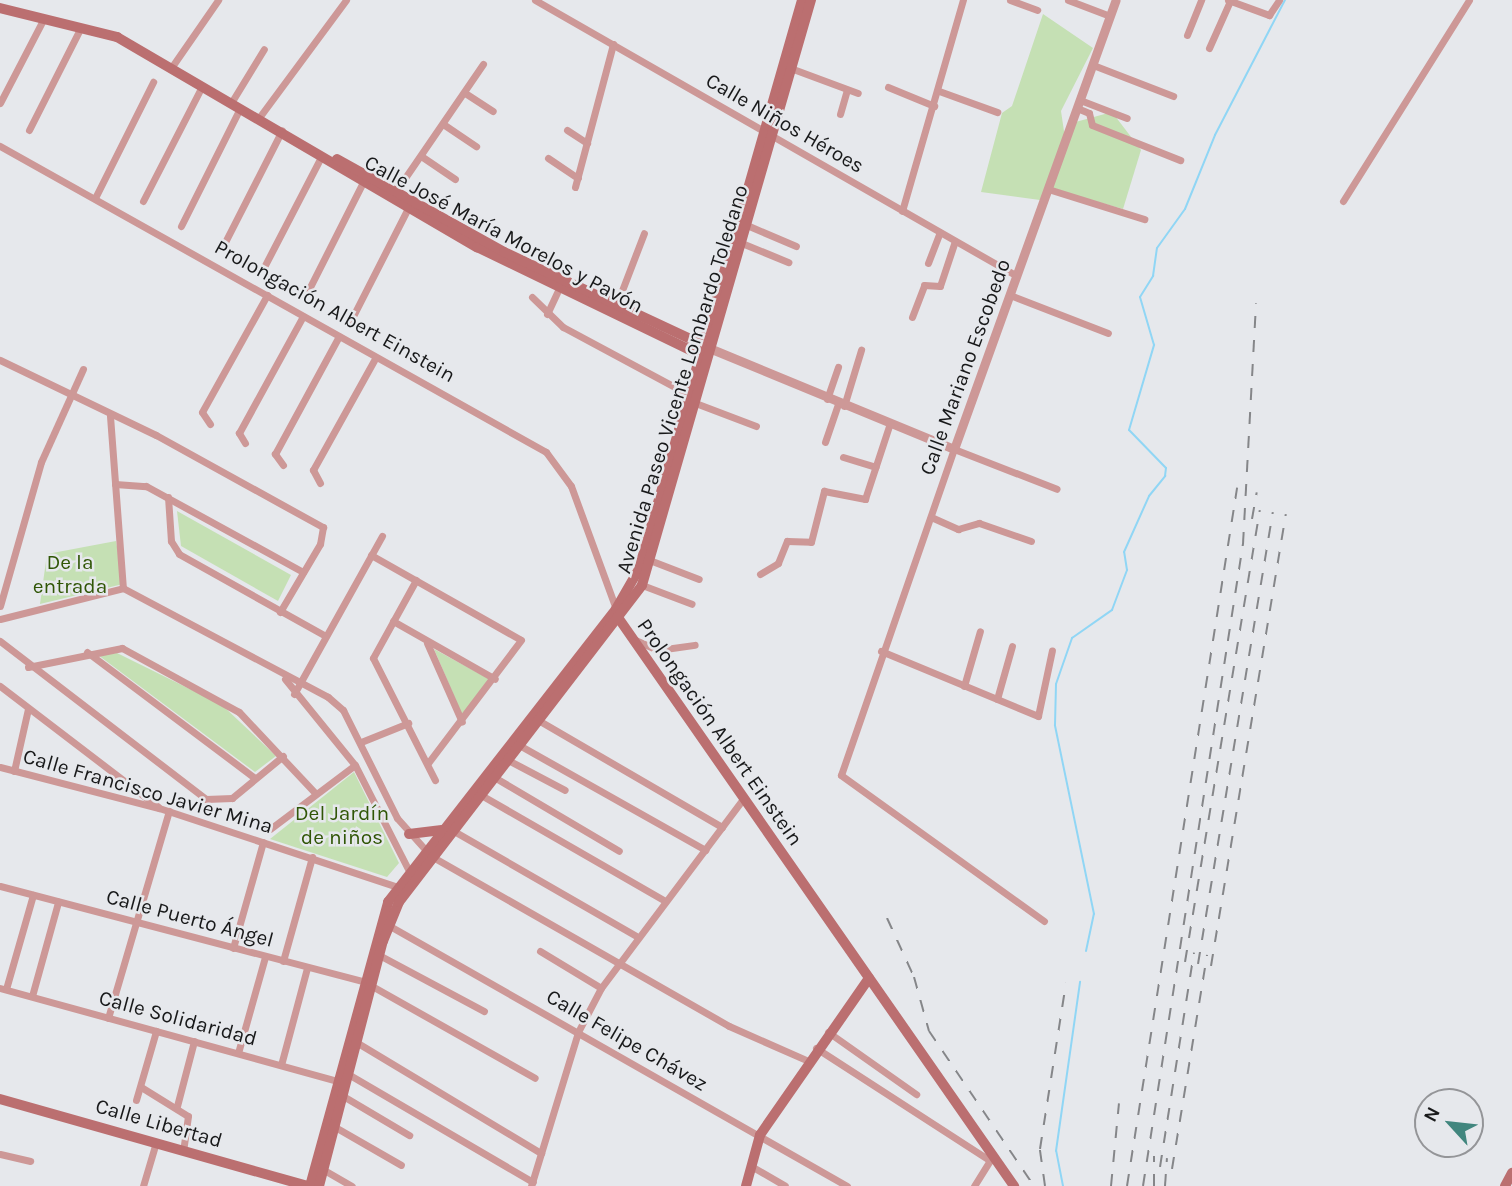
<!DOCTYPE html>
<meta charset="utf-8">
<style>
body{margin:0}
#map{position:relative;width:1512px;height:1186px;overflow:hidden;background:#e6e8ec;font-family:Karla,sans-serif}
div>[style]{position:absolute}
[style*='--x']{left:calc(var(--x)*1px);top:calc(var(--y)*1px);width:calc(var(--w)*1px);rotate:calc(var(--a)*1deg)}
.green>*{inset:0;background:#c5e0b4}
.stream>*{height:2px;margin:-1px;padding:0 1px;transform-origin:1px;border-radius:1px;background:#90d6f5}
.minor>*{height:7px;margin:-3.5px;padding:0 3.5px;transform-origin:3.5px;border-radius:3.5px;background:#cd9897}
.tertiary>*{height:9px;margin:-4.5px;padding:0 4.5px;transform-origin:4.5px;border-radius:4.5px;background:#cd9897}
.secondary>*{height:10px;margin:-5px;padding:0 5px;transform-origin:5px;border-radius:5px;background:#bb6f70}
.rail>*{height:2px;margin-top:-1px;transform-origin:0;background:repeating-linear-gradient(90deg,#858689 0 12px,transparent 0 24px)}
span{translate:-50% -50%;white-space:nowrap;text-align:center;line-height:1.15;-webkit-text-stroke:5px #e6e8ec;paint-order:stroke}
.street-label{font-size:21px;color:#18191a}
.park-label{font-size:21px;color:#305606}
.north{position:absolute;left:1414px;top:1088px;width:70px;height:70px;box-sizing:border-box;background:#e6e8ec;border:2px solid #949598;border-radius:50%;rotate:297deg;font-size:19px;font-weight:700;line-height:28px;text-align:center;color:#18191a}
.north::after{content:'';display:block;margin:auto;width:24px;height:32px;background:#41867e;clip-path:polygon(50% 0,100% 100%,50% 72%,0 100%)}
</style>
<div id="map">
<div class="green">
<div style="clip-path:polygon(1043px 14px,1093px 48px,1061px 111px,1065px 138px,1040px 200px,981px 192px,1002px 113px,1012px 106px)"></div>
<div style="clip-path:polygon(1112px 112px,1141px 150px,1123px 209px,1049px 188px,1072px 123px)"></div>
<div style="clip-path:polygon(177px 511px,291px 575px,278px 601px,181px 546px)"></div>
<div style="clip-path:polygon(116px 541px,123px 584px,40px 604px,47px 554px)"></div>
<div style="clip-path:polygon(434px 649px,491px 680px,463px 717px)"></div>
<div style="clip-path:polygon(117px 653px,222px 705px,276px 756px,255px 772px,98px 655px)"></div>
<div style="clip-path:polygon(354px 772px,399px 863px,387px 877px,270px 839px)"></div>
</div>
<div class="stream">
<div style="--x:1086;--y:951;--w:38;--a:-78"></div>
<div style="--x:1094;--y:914;--w:193;--a:-101.7"></div>
<div style="--x:1055;--y:725;--w:41;--a:-88.6"></div>
<div style="--x:1056;--y:684;--w:49;--a:-70.8"></div>
<div style="--x:1072;--y:638;--w:49;--a:-35"></div>
<div style="--x:1112;--y:610;--w:43;--a:-69.4"></div>
<div style="--x:1127;--y:570;--w:18;--a:-99"></div>
<div style="--x:1124;--y:552;--w:61;--a:-65.9"></div>
<div style="--x:1149;--y:496;--w:26;--a:-51"></div>
<div style="--x:1165;--y:476;--w:8;--a:-83"></div>
<div style="--x:1166;--y:468;--w:53;--a:-134.2"></div>
<div style="--x:1129;--y:430;--w:89;--a:-73.6"></div>
<div style="--x:1154;--y:345;--w:50;--a:-106.3"></div>
<div style="--x:1140;--y:297;--w:25;--a:-58"></div>
<div style="--x:1153;--y:276;--w:28;--a:-82"></div>
<div style="--x:1157;--y:248;--w:48;--a:-54.3"></div>
<div style="--x:1185;--y:209;--w:80;--a:-67.9"></div>
<div style="--x:1215;--y:135;--w:152;--a:-62.6"></div>
<div style="--x:1063;--y:1186;--w:36;--a:-101"></div>
<div style="--x:1056;--y:1151;--w:171;--a:-81.9"></div>
</div>
<div class="minor">
<div style="--x:535;--y:0;--w:555;--a:29.8"></div>
<div style="--x:1010;--y:0;--w:29;--a:20"></div>
<div style="--x:1068;--y:0;--w:45;--a:20.9"></div>
<div style="--x:1228;--y:0;--w:44;--a:20.1"></div>
<div style="--x:1269;--y:15;--w:18;--a:-56"></div>
<div style="--x:1187;--y:35;--w:38;--a:-68"></div>
<div style="--x:1209;--y:48;--w:51;--a:-65.9"></div>
<div style="--x:1093;--y:65;--w:86;--a:21.2"></div>
<div style="--x:171;--y:68;--w:83;--a:-55.3"></div>
<div style="--x:793;--y:69;--w:69;--a:20.3"></div>
<div style="--x:888;--y:87;--w:50;--a:22.4"></div>
<div style="--x:939;--y:91;--w:62;--a:19.9"></div>
<div style="--x:465;--y:93;--w:33;--a:33"></div>
<div style="--x:1080;--y:100;--w:50;--a:21"></div>
<div style="--x:0;--y:103;--w:93;--a:-62.6"></div>
<div style="--x:231;--y:103;--w:63;--a:-58.6"></div>
<div style="--x:1077;--y:108;--w:13;--a:23"></div>
<div style="--x:1089;--y:113;--w:12;--a:76"></div>
<div style="--x:1092;--y:125;--w:95;--a:21.7"></div>
<div style="--x:840;--y:114;--w:25;--a:-74"></div>
<div style="--x:258;--y:119;--w:148;--a:-53.5"></div>
<div style="--x:443;--y:124;--w:40;--a:34"></div>
<div style="--x:29;--y:130;--w:115;--a:-63.2"></div>
<div style="--x:567;--y:130;--w:24;--a:33"></div>
<div style="--x:0;--y:146;--w:626;--a:29.27"></div>
<div style="--x:546;--y:452;--w:42;--a:53.7"></div>
<div style="--x:571;--y:486;--w:131;--a:69.9"></div>
<div style="--x:421;--y:156;--w:41;--a:34.1"></div>
<div style="--x:548;--y:158;--w:36;--a:34"></div>
<div style="--x:575;--y:187;--w:148;--a:-75.1"></div>
<div style="--x:1048;--y:189;--w:101;--a:17.4"></div>
<div style="--x:396;--y:191;--w:154;--a:-55.6"></div>
<div style="--x:95;--y:198;--w:130;--a:-63.4"></div>
<div style="--x:143;--y:201;--w:129;--a:-62.8"></div>
<div style="--x:1343;--y:201;--w:237;--a:-57.9"></div>
<div style="--x:902;--y:211;--w:220;--a:-73.9"></div>
<div style="--x:181;--y:226;--w:132;--a:-63.4"></div>
<div style="--x:749;--y:226;--w:51;--a:23.1"></div>
<div style="--x:744;--y:244;--w:48;--a:22.2"></div>
<div style="--x:222;--y:248;--w:132;--a:-63"></div>
<div style="--x:928;--y:263;--w:33;--a:-69"></div>
<div style="--x:264;--y:267;--w:124;--a:-62.6"></div>
<div style="--x:308;--y:291;--w:122;--a:-63.2"></div>
<div style="--x:1010;--y:295;--w:105;--a:21.2"></div>
<div style="--x:532;--y:297;--w:43;--a:44.1"></div>
<div style="--x:563;--y:327;--w:144;--a:28.2"></div>
<div style="--x:616;--y:306;--w:78;--a:-69"></div>
<div style="--x:547;--y:314;--w:26;--a:-65"></div>
<div style="--x:912;--y:317;--w:34;--a:-69"></div>
<div style="--x:924;--y:285;--w:16;--a:4"></div>
<div style="--x:940;--y:286;--w:47;--a:-71.6"></div>
<div style="--x:350;--y:322;--w:128;--a:-63"></div>
<div style="--x:0;--y:360;--w:173;--a:25.7"></div>
<div style="--x:156;--y:435;--w:191;--a:28.9"></div>
<div style="--x:323;--y:527;--w:17;--a:100"></div>
<div style="--x:320;--y:544;--w:79;--a:120.5"></div>
<div style="--x:827;--y:399;--w:34;--a:-71"></div>
<div style="--x:698;--y:404;--w:62;--a:20.8"></div>
<div style="--x:844;--y:406;--w:59;--a:-73.1"></div>
<div style="--x:110;--y:416;--w:172;--a:85.7"></div>
<div style="--x:210;--y:424;--w:14;--a:-124"></div>
<div style="--x:202;--y:412;--w:134;--a:-60.9"></div>
<div style="--x:825;--y:442;--w:40;--a:-71.1"></div>
<div style="--x:245;--y:443;--w:12;--a:-121"></div>
<div style="--x:239;--y:433;--w:133;--a:-61.3"></div>
<div style="--x:843;--y:457;--w:34;--a:17"></div>
<div style="--x:283;--y:465;--w:14;--a:-126"></div>
<div style="--x:275;--y:454;--w:134;--a:-61.5"></div>
<div style="--x:320;--y:483;--w:15;--a:-118"></div>
<div style="--x:313;--y:470;--w:129;--a:-60.9"></div>
<div style="--x:115;--y:484;--w:31;--a:4"></div>
<div style="--x:146;--y:486;--w:179;--a:28.7"></div>
<div style="--x:168;--y:497;--w:44;--a:86.1"></div>
<div style="--x:171;--y:541;--w:15;--a:58"></div>
<div style="--x:179;--y:554;--w:168;--a:29.2"></div>
<div style="--x:931;--y:517;--w:30;--a:24"></div>
<div style="--x:958;--y:529;--w:22;--a:-16"></div>
<div style="--x:979;--y:523;--w:55;--a:19.1"></div>
<div style="--x:371;--y:555;--w:172;--a:29.5"></div>
<div style="--x:521;--y:640;--w:154;--a:127.1"></div>
<div style="--x:652;--y:561;--w:50;--a:21"></div>
<div style="--x:760;--y:574;--w:21;--a:-31"></div>
<div style="--x:778;--y:563;--w:24;--a:-68"></div>
<div style="--x:787;--y:541;--w:24;--a:2"></div>
<div style="--x:811;--y:542;--w:53;--a:-75.7"></div>
<div style="--x:824;--y:491;--w:42;--a:11"></div>
<div style="--x:865;--y:499;--w:80;--a:-71.8"></div>
<div style="--x:416;--y:580;--w:89;--a:118.9"></div>
<div style="--x:373;--y:658;--w:137;--a:63.1"></div>
<div style="--x:642;--y:585;--w:53;--a:20.8"></div>
<div style="--x:0;--y:606;--w:150;--a:-74.1"></div>
<div style="--x:41;--y:462;--w:102;--a:-65.7"></div>
<div style="--x:0;--y:619;--w:127;--a:-14.1"></div>
<div style="--x:123;--y:588;--w:232;--a:28"></div>
<div style="--x:328;--y:697;--w:20;--a:41"></div>
<div style="--x:343;--y:710;--w:121;--a:63.4"></div>
<div style="--x:397;--y:818;--w:51;--a:48.2"></div>
<div style="--x:431;--y:856;--w:343;--a:29.7"></div>
<div style="--x:729;--y:1026;--w:84;--a:23.8"></div>
<div style="--x:393;--y:621;--w:117;--a:29.6"></div>
<div style="--x:633;--y:639;--w:27;--a:24"></div>
<div style="--x:658;--y:650;--w:37;--a:-8"></div>
<div style="--x:0;--y:641;--w:260;--a:37.5"></div>
<div style="--x:206;--y:799;--w:26;--a:-2"></div>
<div style="--x:232;--y:798;--w:66;--a:-39.5"></div>
<div style="--x:427;--y:643;--w:86;--a:66.1"></div>
<div style="--x:881;--y:651;--w:170;--a:22.5"></div>
<div style="--x:1038;--y:716;--w:67;--a:-78"></div>
<div style="--x:87;--y:652;--w:210;--a:36.9"></div>
<div style="--x:28;--y:667;--w:96;--a:-11.4"></div>
<div style="--x:122;--y:648;--w:133;--a:28.7"></div>
<div style="--x:239;--y:712;--w:111;--a:46.8"></div>
<div style="--x:285;--y:679;--w:111;--a:50.9"></div>
<div style="--x:355;--y:765;--w:126;--a:63"></div>
<div style="--x:0;--y:686;--w:199;--a:37.4"></div>
<div style="--x:964;--y:686;--w:57;--a:-73.8"></div>
<div style="--x:294;--y:694;--w:181;--a:-60.9"></div>
<div style="--x:997;--y:699;--w:55;--a:-74.2"></div>
<div style="--x:538;--y:720;--w:213;--a:30.2"></div>
<div style="--x:361;--y:742;--w:51;--a:-22"></div>
<div style="--x:519;--y:745;--w:214;--a:29.4"></div>
<div style="--x:508;--y:760;--w:64;--a:27.8"></div>
<div style="--x:0;--y:767;--w:164;--a:14.5"></div>
<div style="--x:159;--y:808;--w:255;--a:18.3"></div>
<div style="--x:14;--y:771;--w:64;--a:-77.3"></div>
<div style="--x:494;--y:777;--w:145;--a:30.6"></div>
<div style="--x:481;--y:795;--w:212;--a:29.9"></div>
<div style="--x:270;--y:829;--w:106;--a:-37"></div>
<div style="--x:452;--y:830;--w:212;--a:29.9"></div>
<div style="--x:0;--y:886;--w:375;--a:14.7"></div>
<div style="--x:363;--y:981;--w:197;--a:29.4"></div>
<div style="--x:1044;--y:921;--w:250;--a:-144.3"></div>
<div style="--x:841;--y:775;--w:345;--a:-70.9"></div>
<div style="--x:954;--y:449;--w:110;--a:21.2"></div>
<div style="--x:388;--y:925;--w:528;--a:29.62"></div>
<div style="--x:233;--y:948;--w:110;--a:-74.2"></div>
<div style="--x:540;--y:951;--w:71;--a:31.2"></div>
<div style="--x:379;--y:955;--w:119;--a:28.1"></div>
<div style="--x:283;--y:961;--w:108;--a:-74.4"></div>
<div style="--x:0;--y:988;--w:355;--a:15.4"></div>
<div style="--x:6;--y:989;--w:98;--a:-74"></div>
<div style="--x:32;--y:996;--w:98;--a:-74.5"></div>
<div style="--x:108;--y:1018;--w:216;--a:-73.6"></div>
<div style="--x:828;--y:1032;--w:108;--a:35.2"></div>
<div style="--x:356;--y:1042;--w:216;--a:31"></div>
<div style="--x:816;--y:1048;--w:206;--a:32.9"></div>
<div style="--x:238;--y:1053;--w:100;--a:-74.3"></div>
<div style="--x:281;--y:1065;--w:100;--a:-75"></div>
<div style="--x:348;--y:1074;--w:214;--a:30.3"></div>
<div style="--x:141;--y:1087;--w:55;--a:31.7"></div>
<div style="--x:188;--y:1116;--w:34;--a:98"></div>
<div style="--x:343;--y:1096;--w:77;--a:30.6"></div>
<div style="--x:136;--y:1100;--w:72;--a:-73.8"></div>
<div style="--x:177;--y:1106;--w:67;--a:-75.3"></div>
<div style="--x:335;--y:1127;--w:76;--a:29.9"></div>
<div style="--x:0;--y:1154;--w:31;--a:13"></div>
<div style="--x:751;--y:1166;--w:39;--a:30"></div>
<div style="--x:324;--y:1170;--w:32;--a:30"></div>
<div style="--x:143;--y:1186;--w:46;--a:-73.5"></div>
<div style="--x:531;--y:1186;--w:161;--a:-73"></div>
<div style="--x:578;--y:1032;--w:50;--a:-62.4"></div>
<div style="--x:601;--y:988;--w:236;--a:-53.1"></div>
<div style="--x:974;--y:1186;--w:34;--a:-58"></div>
</div>
<div class="tertiary">
<div style="--x:714;--y:350;--w:260;--a:22.4"></div>
<div style="--x:954;--y:449;--w:477;--a:-70.2"></div>
</div>
<div class="secondary">
<div style="--x:0;--y:8;--w:121;--a:13.9"></div>
<div style="--x:117;--y:37;--w:417;--a:30.3"></div>
<div style="--x:477;--y:247;--w:255;--a:25.8"></div>
<div style="--x:337;--y:159;--w:191;--a:29.1"></div>
<div style="--x:504;--y:252;--w:227;--a:25"></div>
<div style="--x:617;--y:616;--w:695;--a:55.14"></div>
<div style="--x:409;--y:834;--w:33;--a:-7"></div>
<div style="--x:0;--y:1099;--w:320;--a:15.8"></div>
<div style="--x:310;--y:1186;--w:295;--a:-74.6"></div>
<div style="--x:388;--y:902;--w:371;--a:-52.1"></div>
<div style="--x:616;--y:609;--w:46;--a:-60.1"></div>
<div style="--x:639;--y:569;--w:592;--a:-74.01"></div>
<div style="--x:319;--y:1186;--w:253;--a:-75.4"></div>
<div style="--x:383;--y:941;--w:42;--a:-67.7"></div>
<div style="--x:399;--y:902;--w:399;--a:-52.5"></div>
<div style="--x:642;--y:585;--w:609;--a:-73.89"></div>
<div style="--x:746;--y:1186;--w:53;--a:-74.6"></div>
<div style="--x:760;--y:1135;--w:191;--a:-55.2"></div>
<div style="--x:1505;--y:1186;--w:15;--a:-62"></div>
</div>
<div class="rail">
<div style="--x:1252;--y:519;--w:27;--a:-80"></div>
<div style="--x:887;--y:918;--w:65;--a:65.4"></div>
<div style="--x:914;--y:977;--w:56;--a:74.5"></div>
<div style="--x:929;--y:1031;--w:187;--a:55.9"></div>
<div style="--x:1185;--y:962;--w:458;--a:-80.6"></div>
<div style="--x:1198;--y:964;--w:458;--a:-80.6"></div>
<div style="--x:1211;--y:966;--w:458;--a:-80.6"></div>
<div style="--x:1160;--y:1167;--w:217;--a:-81"></div>
<div style="--x:1172;--y:1169;--w:217;--a:-80.7"></div>
<div style="--x:1045;--y:1186;--w:37;--a:-98"></div>
<div style="--x:1040;--y:1149;--w:168;--a:-81.1"></div>
<div style="--x:1111;--y:1186;--w:83;--a:-84.5"></div>
<div style="--x:1127;--y:1186;--w:707;--a:-81.04"></div>
<div style="--x:1143;--y:1186;--w:650;--a:-81.15"></div>
<div style="--x:1243;--y:544;--w:241;--a:-86.9"></div>
<div style="--x:1154;--y:1186;--w:30;--a:-90"></div>
<div style="--x:1165;--y:1186;--w:28;--a:-86"></div>
</div>
<div class="street-label">
<span style="left:785px;top:123px;rotate:30deg">Calle Niños Héroes</span>
<span style="left:504px;top:234px;rotate:28deg">Calle José María Morelos y Pavón</span>
<span style="left:335px;top:311px;rotate:29deg">Prolongación Albert Einstein</span>
<span style="left:965px;top:367px;rotate:-70deg">Calle Mariano Escobedo</span>
<span style="left:682px;top:379px;rotate:-73deg">Avenida Paseo Vicente Lombardo Toledano</span>
<span style="left:720px;top:732px;rotate:55deg">Prolongación Albert Einstein</span>
<span style="left:148px;top:791px;rotate:16deg">Calle Francisco Javier Mina</span>
<span style="left:190px;top:918px;rotate:15deg">Calle Puerto Ángel</span>
<span style="left:178px;top:1018px;rotate:15deg">Calle Solidaridad</span>
<span style="left:627px;top:1040px;rotate:30deg">Calle Felipe Chávez</span>
<span style="left:159px;top:1123px;rotate:16deg">Calle Libertad</span>
</div>
<div class="park-label">
<span style="left:70px;top:574px">De la<br>entrada</span>
<span style="left:342px;top:825px">Del Jardín<br>de niños</span>
</div>
<div class="north">N</div>
</div>
